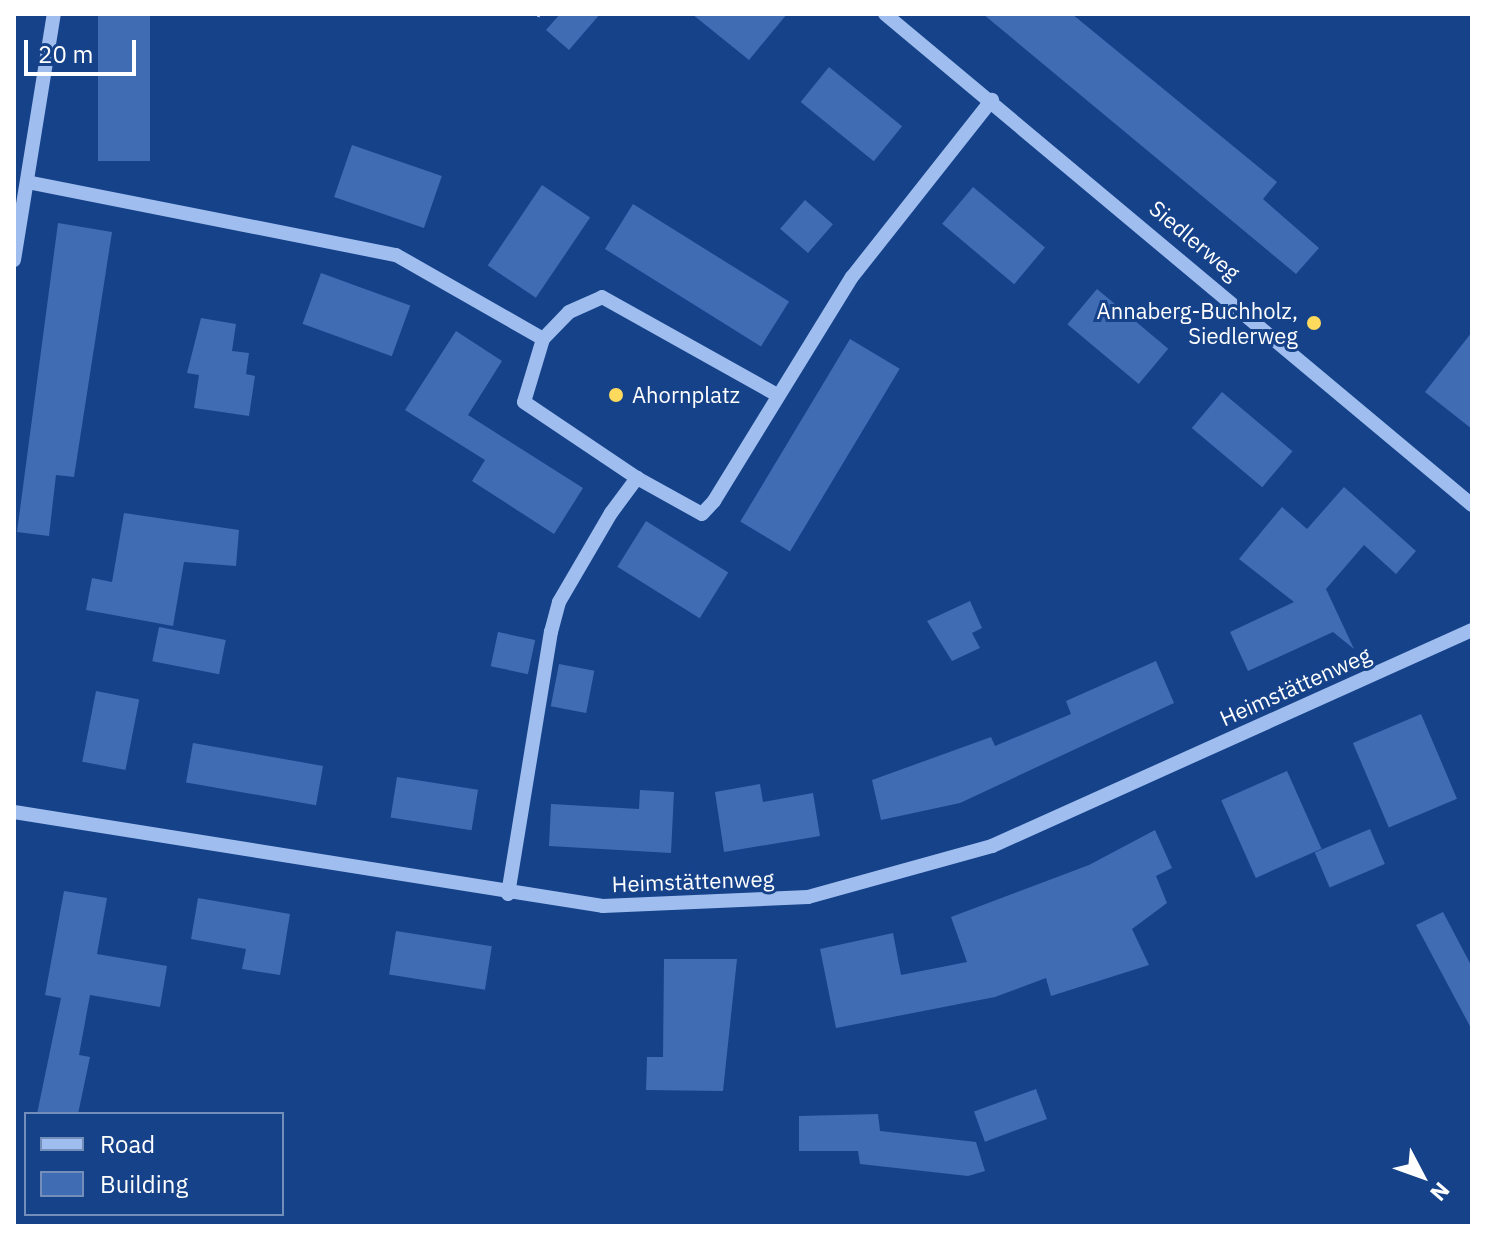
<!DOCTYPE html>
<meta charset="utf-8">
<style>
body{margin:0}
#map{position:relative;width:1486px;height:1240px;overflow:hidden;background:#16428a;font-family:"IBM Plex Sans",sans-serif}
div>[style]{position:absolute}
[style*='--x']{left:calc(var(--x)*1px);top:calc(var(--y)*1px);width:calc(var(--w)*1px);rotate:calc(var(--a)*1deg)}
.building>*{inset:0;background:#3f6cb3;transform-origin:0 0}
.path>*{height:5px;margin-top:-2.5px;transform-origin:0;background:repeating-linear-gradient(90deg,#9fbeef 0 4px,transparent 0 10px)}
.minor>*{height:14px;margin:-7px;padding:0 7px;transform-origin:7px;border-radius:7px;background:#9fbeef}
.dots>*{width:22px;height:22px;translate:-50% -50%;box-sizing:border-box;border:4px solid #16428a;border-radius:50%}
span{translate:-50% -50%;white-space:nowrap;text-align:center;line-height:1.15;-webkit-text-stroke:6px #16428a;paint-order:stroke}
.street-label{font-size:22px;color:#fff}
.poi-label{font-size:22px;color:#fff}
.right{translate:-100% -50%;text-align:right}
.left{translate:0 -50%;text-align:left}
.frame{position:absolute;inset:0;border:16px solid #fff;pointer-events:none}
.legend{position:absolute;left:24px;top:1112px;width:260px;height:104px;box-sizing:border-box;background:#16428a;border:2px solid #738eb9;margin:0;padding:10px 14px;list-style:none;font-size:24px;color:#fff}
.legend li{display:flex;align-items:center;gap:16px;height:40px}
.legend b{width:40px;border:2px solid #738eb9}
.north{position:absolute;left:1382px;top:1136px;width:80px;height:80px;-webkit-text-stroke:6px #16428a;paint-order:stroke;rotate:131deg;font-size:22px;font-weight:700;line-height:32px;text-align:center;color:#fff}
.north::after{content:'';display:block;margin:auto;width:28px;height:36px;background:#fff;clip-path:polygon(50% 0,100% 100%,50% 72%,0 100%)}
.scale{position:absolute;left:24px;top:40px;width:112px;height:36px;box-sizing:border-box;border:4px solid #fff;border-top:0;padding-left:10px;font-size:24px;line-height:28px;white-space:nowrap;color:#fff;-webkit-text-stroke:6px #16428a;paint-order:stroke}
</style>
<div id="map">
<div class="building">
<div style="left:98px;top:14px;width:52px;height:147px"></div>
<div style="clip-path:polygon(560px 14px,600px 14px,569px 50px,546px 30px)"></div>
<div style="clip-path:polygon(692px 14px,787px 14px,749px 60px)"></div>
<div style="clip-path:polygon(983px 14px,1072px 14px,1277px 182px,1263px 199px,1319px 248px,1296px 274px)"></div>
<div style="left:829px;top:67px;width:94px;height:45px;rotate:39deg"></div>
<div style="left:352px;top:145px;width:95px;height:55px;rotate:19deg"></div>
<div style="left:542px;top:185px;width:58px;height:97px;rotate:34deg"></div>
<div style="left:973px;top:187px;width:94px;height:48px;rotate:40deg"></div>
<div style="left:805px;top:200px;width:37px;height:38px;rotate:41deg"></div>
<div style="left:633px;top:204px;width:184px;height:53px;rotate:32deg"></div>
<div style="clip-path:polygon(58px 223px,112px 232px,74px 477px,56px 475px,49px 536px,17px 532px)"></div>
<div style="left:321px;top:273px;width:95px;height:54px;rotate:20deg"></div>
<div style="left:1097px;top:289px;width:93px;height:46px;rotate:40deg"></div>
<div style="clip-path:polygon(201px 318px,236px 324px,232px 351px,249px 353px,246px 374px,255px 376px,249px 416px,194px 408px,199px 375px,187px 373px)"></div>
<div style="clip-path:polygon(456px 331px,502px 361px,468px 415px,583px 488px,554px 534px,472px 481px,485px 460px,405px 410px)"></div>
<div style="clip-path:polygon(1472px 332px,1472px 429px,1425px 392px)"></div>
<div style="left:850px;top:339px;width:58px;height:213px;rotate:31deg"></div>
<div style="left:1222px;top:392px;width:92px;height:47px;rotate:40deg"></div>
<div style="clip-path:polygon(1344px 487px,1416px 551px,1396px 574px,1364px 545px,1326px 589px,1354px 649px,1333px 632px,1248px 671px,1230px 632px,1294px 602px,1239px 559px,1282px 507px,1307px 529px)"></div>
<div style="clip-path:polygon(124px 513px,239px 530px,236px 566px,184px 562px,173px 626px,86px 610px,92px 578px,112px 582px)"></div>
<div style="left:646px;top:521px;width:97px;height:54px;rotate:32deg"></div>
<div style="clip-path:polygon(970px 601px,982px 628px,972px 633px,980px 648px,952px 661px,927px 621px)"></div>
<div style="left:159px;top:627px;width:68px;height:35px;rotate:11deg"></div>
<div style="left:498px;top:632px;width:38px;height:35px;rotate:12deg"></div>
<div style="clip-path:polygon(1156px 661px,1174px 703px,960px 803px,881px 820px,872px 780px,991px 737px,995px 746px,1071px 714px,1066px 701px)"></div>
<div style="left:559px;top:664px;width:36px;height:43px;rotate:11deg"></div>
<div style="left:96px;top:691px;width:44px;height:72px;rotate:11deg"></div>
<div style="left:1421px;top:714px;width:92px;height:74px;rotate:67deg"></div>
<div style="left:193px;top:743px;width:132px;height:40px;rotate:10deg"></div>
<div style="left:1287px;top:771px;width:85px;height:72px;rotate:66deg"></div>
<div style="left:397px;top:777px;width:82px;height:41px;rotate:9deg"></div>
<div style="clip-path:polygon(760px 784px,763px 802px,813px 793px,820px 836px,724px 852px,715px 792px)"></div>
<div style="clip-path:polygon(640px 790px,674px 792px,671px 853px,549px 846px,551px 804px,639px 809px)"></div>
<div style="left:1370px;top:829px;width:38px;height:60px;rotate:67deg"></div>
<div style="clip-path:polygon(1155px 830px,1172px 868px,1156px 876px,1167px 903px,1132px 929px,1149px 965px,1051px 996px,1046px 978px,995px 997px,836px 1028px,820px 949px,893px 933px,901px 975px,967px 962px,951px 917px,1089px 865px)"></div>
<div style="clip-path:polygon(64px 891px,107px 898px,97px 954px,167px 966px,160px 1007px,90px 995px,79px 1055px,90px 1057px,78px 1114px,37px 1114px,61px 998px,45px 995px)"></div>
<div style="clip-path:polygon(198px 898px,290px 914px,280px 975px,242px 969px,246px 949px,191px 939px)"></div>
<div style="clip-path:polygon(1443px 912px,1472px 967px,1472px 1030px,1416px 925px)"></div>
<div style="left:396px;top:931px;width:97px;height:44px;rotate:9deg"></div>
<div style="clip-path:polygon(664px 959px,737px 959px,723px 1091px,646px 1090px,647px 1057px,663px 1057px)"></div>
<div style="left:1036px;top:1089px;width:32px;height:66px;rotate:70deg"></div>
<div style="clip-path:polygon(878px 1114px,880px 1131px,976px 1142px,985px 1171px,968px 1176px,860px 1164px,858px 1151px,799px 1151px,799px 1116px)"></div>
</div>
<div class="path">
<div style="--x:537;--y:16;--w:2;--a:-63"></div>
</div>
<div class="minor">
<div style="--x:885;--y:14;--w:765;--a:39.91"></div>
<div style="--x:27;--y:182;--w:376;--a:11.2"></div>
<div style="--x:396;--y:255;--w:169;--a:29.7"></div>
<div style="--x:14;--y:260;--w:249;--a:-80.8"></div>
<div style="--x:637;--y:478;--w:136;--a:-146.1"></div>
<div style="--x:524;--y:402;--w:66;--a:-73.2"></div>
<div style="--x:543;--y:339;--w:37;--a:-46"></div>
<div style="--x:569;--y:312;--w:36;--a:-24"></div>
<div style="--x:602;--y:297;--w:201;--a:29.2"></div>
<div style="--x:14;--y:812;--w:596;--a:9.07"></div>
<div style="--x:603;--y:906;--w:205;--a:-2.5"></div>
<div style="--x:808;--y:897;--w:191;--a:-15.5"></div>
<div style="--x:992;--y:846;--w:526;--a:-24.23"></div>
<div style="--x:508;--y:894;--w:266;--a:-80.7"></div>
<div style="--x:551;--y:632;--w:31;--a:-75"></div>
<div style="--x:559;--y:602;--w:103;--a:-59.7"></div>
<div style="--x:611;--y:513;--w:44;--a:-53.4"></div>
<div style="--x:637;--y:478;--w:74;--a:29"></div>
<div style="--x:702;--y:514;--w:18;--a:-47"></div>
<div style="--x:714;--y:501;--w:263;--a:-58.4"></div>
<div style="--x:852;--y:277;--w:226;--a:-51.7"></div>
</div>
<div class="dots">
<div style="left:1314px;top:323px;background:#ffda5d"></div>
<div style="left:616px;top:395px;background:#ffda5d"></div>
</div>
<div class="street-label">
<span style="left:1195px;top:240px;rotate:40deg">Siedlerweg</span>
<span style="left:1295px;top:686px;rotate:-24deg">Heimstättenweg</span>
<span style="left:693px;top:881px;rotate:-2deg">Heimstättenweg</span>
</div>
<div class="poi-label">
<span class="right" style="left:1298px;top:323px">Annaberg-Buchholz,<br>Siedlerweg</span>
<span class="left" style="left:632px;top:395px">Ahornplatz</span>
</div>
<div class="frame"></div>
<ul class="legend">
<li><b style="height:10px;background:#9fbeef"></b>Road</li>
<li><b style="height:22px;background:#3f6cb3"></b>Building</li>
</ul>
<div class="north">N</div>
<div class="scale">20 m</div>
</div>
